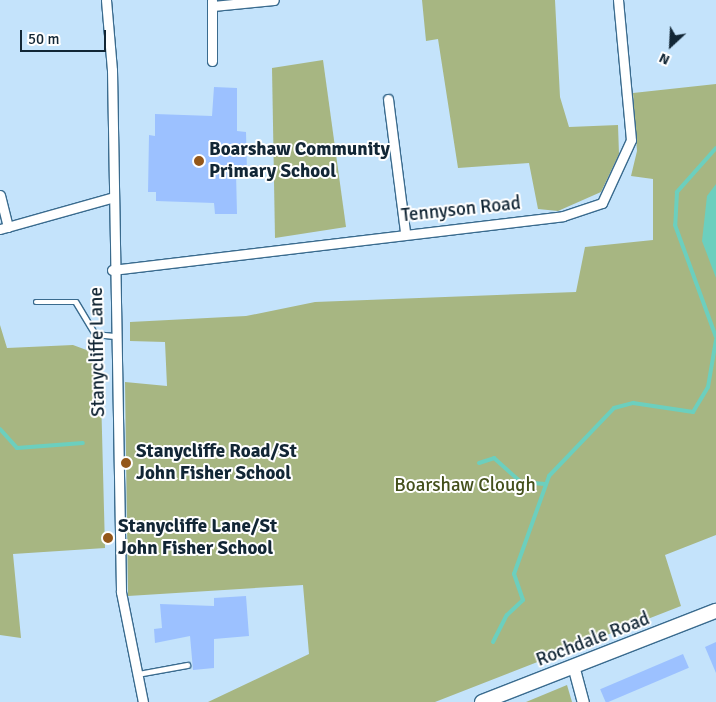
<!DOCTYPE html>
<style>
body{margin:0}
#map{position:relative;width:716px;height:702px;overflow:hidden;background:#c4e3fb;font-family:Signika,sans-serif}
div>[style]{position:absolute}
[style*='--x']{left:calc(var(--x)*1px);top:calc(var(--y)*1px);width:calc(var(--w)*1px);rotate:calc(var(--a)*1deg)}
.green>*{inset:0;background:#a7b682}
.water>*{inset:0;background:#6ccfbe}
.stream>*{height:4px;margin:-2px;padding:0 2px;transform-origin:2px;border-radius:2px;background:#6ccfbe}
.building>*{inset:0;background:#9cc1ff;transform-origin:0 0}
.roads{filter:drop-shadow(1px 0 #3a6b8e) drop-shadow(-1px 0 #3a6b8e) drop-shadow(0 1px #3a6b8e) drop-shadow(0 -1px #3a6b8e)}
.service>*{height:4.5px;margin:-2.25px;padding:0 2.25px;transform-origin:2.25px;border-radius:2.25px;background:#fff}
.minor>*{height:9px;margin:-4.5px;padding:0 4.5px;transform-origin:4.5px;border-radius:4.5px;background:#fff}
.tertiary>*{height:11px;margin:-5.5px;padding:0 5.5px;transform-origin:5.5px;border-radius:5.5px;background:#fff}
.primary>*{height:14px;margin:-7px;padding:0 7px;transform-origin:7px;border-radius:7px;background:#fff}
.dots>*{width:14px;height:14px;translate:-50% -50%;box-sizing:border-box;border:2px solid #fff;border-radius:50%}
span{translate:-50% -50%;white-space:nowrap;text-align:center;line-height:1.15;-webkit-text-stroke:4px #fff;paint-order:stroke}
.poi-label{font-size:19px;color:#122635;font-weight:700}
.left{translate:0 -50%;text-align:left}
.street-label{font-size:19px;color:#122635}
.park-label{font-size:19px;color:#44501c}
.north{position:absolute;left:646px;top:20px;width:50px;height:50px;-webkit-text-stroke:4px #fff;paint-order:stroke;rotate:205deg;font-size:14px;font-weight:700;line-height:20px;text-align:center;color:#122635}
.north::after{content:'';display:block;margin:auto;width:18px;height:22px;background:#122635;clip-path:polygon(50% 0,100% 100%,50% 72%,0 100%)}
.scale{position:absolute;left:20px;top:30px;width:86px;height:22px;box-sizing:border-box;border:2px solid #122635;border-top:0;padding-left:6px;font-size:15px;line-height:18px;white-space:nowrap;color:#122635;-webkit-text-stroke:4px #fff;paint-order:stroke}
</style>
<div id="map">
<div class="green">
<div style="clip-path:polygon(422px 0,555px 0,560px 97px,569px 127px,618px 125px,619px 154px,601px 192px,558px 211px,538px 209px,529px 163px,458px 168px,438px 39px,426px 41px)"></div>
<div style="clip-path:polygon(323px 60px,346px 227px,275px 238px,272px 68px)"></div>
<div style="clip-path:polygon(716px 84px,716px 535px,665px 555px,681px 606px,435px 702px,208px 702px,309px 654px,303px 585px,128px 596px,125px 382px,167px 386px,165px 342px,130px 341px,130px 322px,246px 316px,315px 302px,576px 292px,585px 247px,653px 240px,653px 179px,631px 176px,637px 151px,633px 93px)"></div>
<div style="clip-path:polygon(0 325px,7px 348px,73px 345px,100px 355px,105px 548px,13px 554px,21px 638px,0 635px)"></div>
<div style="clip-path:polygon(567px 685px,572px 702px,526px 702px)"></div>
</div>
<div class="water">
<div style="clip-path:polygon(716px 184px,716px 278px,702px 241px,707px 196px)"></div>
</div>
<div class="stream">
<div style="--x:716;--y:148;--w:59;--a:131.6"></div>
<div style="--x:677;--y:192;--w:33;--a:93"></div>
<div style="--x:675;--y:225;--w:119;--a:69.9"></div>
<div style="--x:0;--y:429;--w:25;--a:48"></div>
<div style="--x:17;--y:448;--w:66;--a:-4.3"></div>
<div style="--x:479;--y:463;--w:16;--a:-18"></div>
<div style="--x:494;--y:458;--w:36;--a:42"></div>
<div style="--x:521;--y:482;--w:24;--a:5"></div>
<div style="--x:493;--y:642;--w:30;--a:-63"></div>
<div style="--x:507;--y:615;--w:22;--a:-43"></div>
<div style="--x:523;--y:600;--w:28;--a:-109"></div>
<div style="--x:514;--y:574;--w:104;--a:-70.3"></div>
<div style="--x:549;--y:476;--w:94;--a:-46.3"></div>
<div style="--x:614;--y:408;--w:20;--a:-15"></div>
<div style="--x:633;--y:403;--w:61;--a:8.5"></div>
<div style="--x:693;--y:412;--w:29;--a:-59"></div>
<div style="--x:708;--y:387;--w:48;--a:-80.3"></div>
</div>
<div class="building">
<div style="clip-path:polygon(214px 87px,237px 88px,237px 131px,246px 132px,247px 172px,236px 172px,237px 214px,215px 214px,214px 203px,156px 201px,156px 192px,148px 192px,149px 135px,155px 136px,155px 114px,212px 116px)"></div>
<div style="clip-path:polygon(246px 596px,249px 636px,214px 639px,214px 668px,193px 670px,190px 636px,155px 643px,154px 629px,162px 628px,160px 604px,214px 606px,214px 598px)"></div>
<div style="clip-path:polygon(716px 642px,716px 673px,705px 647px)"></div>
<div style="left:683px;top:654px;width:15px;height:90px;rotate:67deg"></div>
</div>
<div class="roads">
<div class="service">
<div style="--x:36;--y:302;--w:40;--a:0"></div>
<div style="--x:76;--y:302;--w:37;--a:59"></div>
<div style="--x:95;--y:334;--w:19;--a:6"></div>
<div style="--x:138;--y:674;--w:50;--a:-10.4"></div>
</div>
<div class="minor">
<div style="--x:106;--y:0;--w:70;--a:85.1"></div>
<div style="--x:112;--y:70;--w:522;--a:89.01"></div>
<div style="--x:121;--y:592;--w:112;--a:78.7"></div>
<div style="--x:213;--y:6;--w:61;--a:-5.6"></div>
<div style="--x:212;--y:61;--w:61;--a:-90"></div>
<div style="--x:388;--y:99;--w:134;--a:82.7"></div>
<div style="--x:0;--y:195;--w:33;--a:76"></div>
<div style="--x:0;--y:229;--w:118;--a:-15.7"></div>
<div style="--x:112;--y:270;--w:454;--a:-6.8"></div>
<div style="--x:563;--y:216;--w:41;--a:-18.4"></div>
<div style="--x:602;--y:203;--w:69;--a:-65.3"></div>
<div style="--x:631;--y:140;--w:141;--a:-95.3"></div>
</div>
<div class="tertiary">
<div style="--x:574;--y:669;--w:34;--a:75"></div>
</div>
<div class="primary">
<div style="--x:482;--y:702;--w:251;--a:-21.3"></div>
</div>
</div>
<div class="dots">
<div style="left:199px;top:161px;background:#945719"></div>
<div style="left:126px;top:463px;background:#945719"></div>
<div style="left:108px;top:538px;background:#945719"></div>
</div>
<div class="poi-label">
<span class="left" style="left:209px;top:161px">Boarshaw Community<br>Primary School</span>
<span class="left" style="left:136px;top:463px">Stanycliffe Road/St<br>John Fisher School</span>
<span class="left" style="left:118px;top:538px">Stanycliffe Lane/St<br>John Fisher School</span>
</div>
<div class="street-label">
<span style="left:461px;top:210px;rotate:-6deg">Tennyson Road</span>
<span style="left:98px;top:352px;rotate:-91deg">Stanycliffe Lane</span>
<span style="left:593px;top:640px;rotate:-21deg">Rochdale Road</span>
</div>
<div class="park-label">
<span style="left:465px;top:486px">Boarshaw Clough</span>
</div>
<div class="north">N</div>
<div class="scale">50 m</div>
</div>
